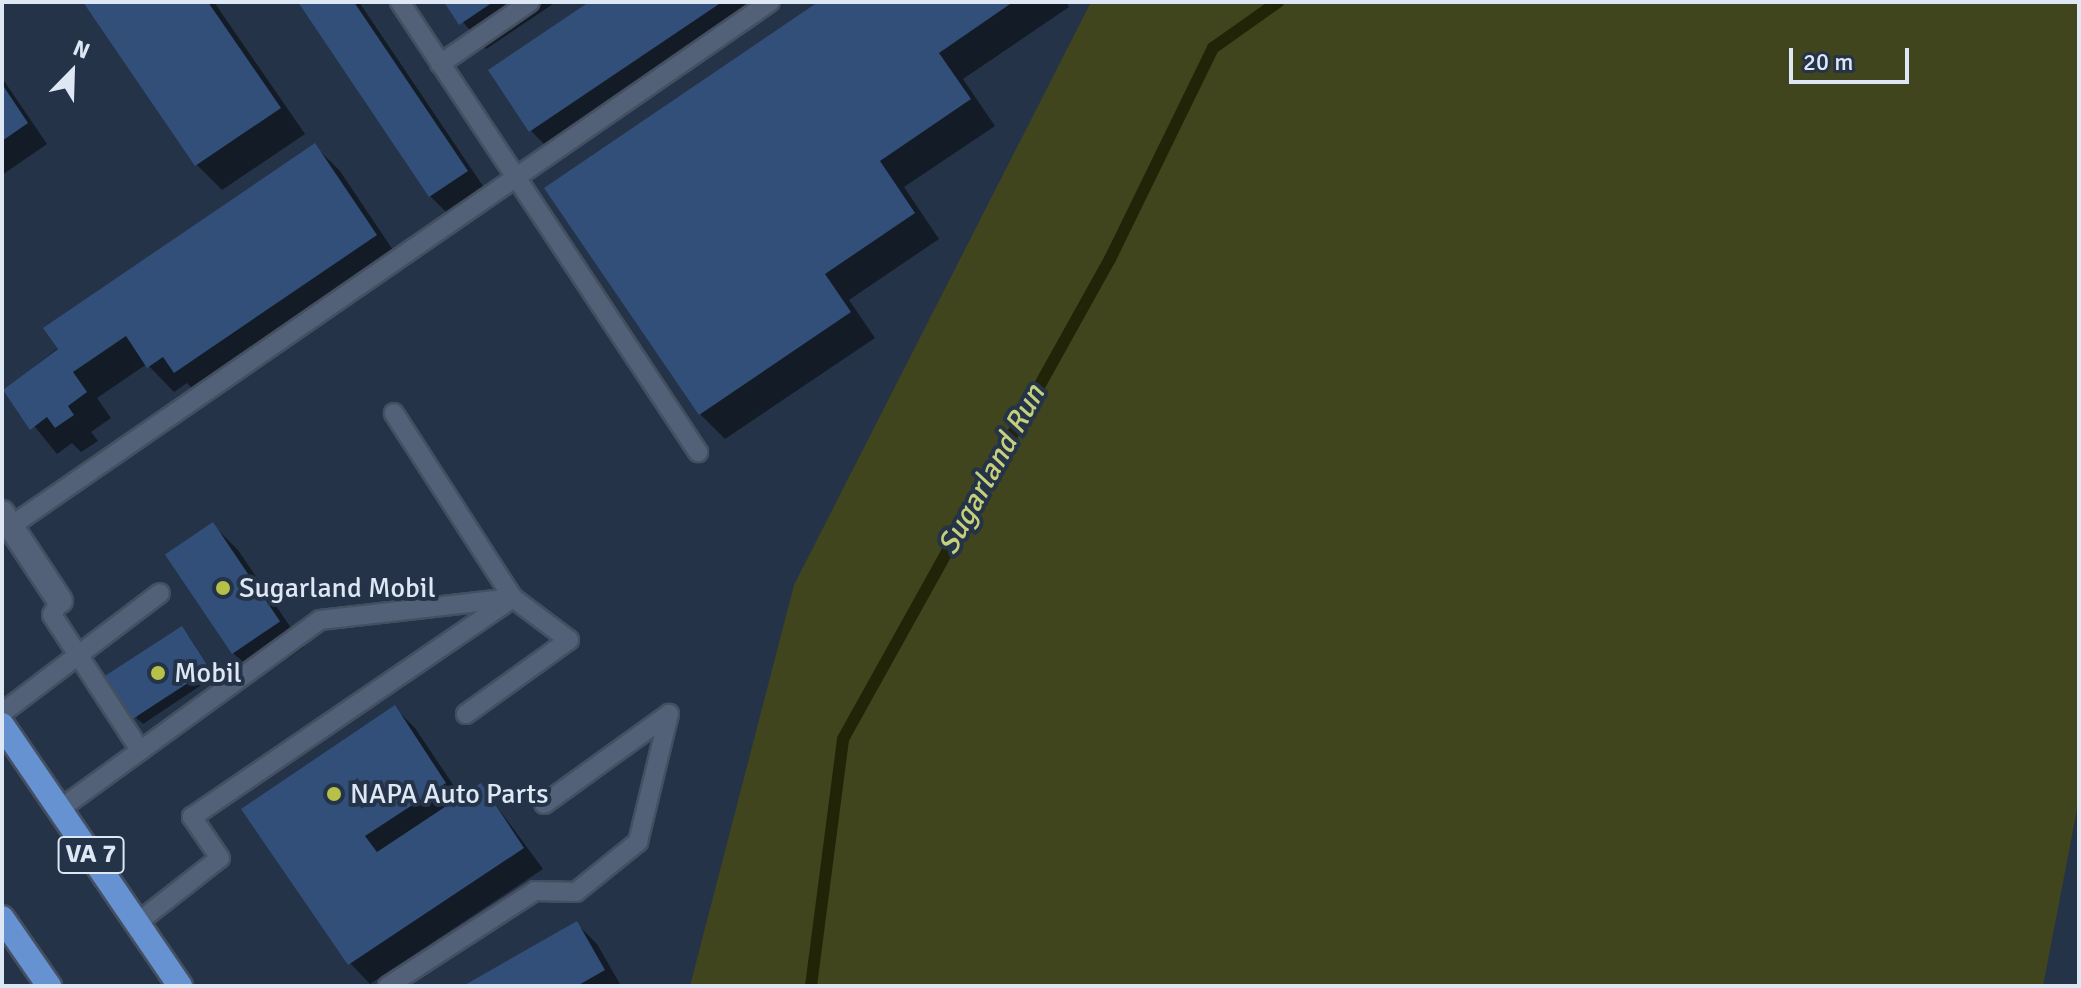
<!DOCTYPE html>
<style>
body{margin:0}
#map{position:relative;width:2081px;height:988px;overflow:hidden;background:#253348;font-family:Signika,sans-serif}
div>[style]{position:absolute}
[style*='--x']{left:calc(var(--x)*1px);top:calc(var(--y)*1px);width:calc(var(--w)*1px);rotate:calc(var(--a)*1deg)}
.green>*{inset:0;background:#41451d}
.shadow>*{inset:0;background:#0007}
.stream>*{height:12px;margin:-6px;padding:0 6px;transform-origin:6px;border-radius:6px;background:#222407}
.building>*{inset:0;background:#324f79;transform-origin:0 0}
.roads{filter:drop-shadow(2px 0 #445061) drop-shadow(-2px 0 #445061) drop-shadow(0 2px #445061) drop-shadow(0 -2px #445061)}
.service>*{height:18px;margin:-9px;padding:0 9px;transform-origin:9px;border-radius:9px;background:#526178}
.minor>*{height:24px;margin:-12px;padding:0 12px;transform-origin:12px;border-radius:12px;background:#526178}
.trunk>*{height:24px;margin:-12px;padding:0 12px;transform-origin:12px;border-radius:12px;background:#6792d2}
.dots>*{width:22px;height:22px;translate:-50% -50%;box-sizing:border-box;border:4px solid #253348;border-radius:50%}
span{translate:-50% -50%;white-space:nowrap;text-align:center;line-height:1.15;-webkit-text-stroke:8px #253348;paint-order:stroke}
.shield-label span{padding:2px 6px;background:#253348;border:2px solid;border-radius:6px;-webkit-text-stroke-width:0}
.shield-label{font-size:26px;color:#dee8f5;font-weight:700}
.poi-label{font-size:28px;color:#dee8f5}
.left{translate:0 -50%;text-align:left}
.water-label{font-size:30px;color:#c6d07b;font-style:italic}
.frame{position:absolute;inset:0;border:4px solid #dee8f5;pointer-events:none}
.north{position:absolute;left:32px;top:32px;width:80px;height:80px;-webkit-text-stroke:6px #253348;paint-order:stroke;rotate:23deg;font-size:22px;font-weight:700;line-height:32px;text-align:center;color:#dee8f5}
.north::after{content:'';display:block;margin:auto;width:28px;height:36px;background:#dee8f5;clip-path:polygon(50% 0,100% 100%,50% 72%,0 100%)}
.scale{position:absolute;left:1789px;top:48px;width:120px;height:36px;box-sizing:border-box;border:4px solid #dee8f5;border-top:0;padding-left:10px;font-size:24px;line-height:28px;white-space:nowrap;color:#dee8f5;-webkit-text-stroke:6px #253348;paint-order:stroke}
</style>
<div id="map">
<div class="green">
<div style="clip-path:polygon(1091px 2px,2079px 2px,2079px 799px,2043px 986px,690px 986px,794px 585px)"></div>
</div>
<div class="shadow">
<div style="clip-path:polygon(86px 2px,214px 2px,305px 134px,222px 190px,197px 165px)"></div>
<div style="clip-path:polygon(300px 2px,359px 2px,487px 192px,450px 216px,430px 196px)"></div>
<div style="clip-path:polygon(446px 2px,556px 2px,486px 49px)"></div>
<div style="clip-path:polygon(592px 2px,784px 2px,556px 156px,531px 131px)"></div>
<div style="clip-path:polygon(822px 2px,1066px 2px,1069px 7px,963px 79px,995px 126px,904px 187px,939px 239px,849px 300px,875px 338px,725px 439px,700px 414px)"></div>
<div style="clip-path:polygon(2px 78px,47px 144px,2px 175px)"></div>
<div style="clip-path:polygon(314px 145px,340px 171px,401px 262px,201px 398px,187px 383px,174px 392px,147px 364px,97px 398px,111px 418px,91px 432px,98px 441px,81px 452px,72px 443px,57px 454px,5px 390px)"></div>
<div style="clip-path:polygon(213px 525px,238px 550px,304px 647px,259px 678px,233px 653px)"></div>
<div style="clip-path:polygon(188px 635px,215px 676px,143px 724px,136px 718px)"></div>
<div style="clip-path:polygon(395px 708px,415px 728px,462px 798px,481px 785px,543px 869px,370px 984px,350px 963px,244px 810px)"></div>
<div style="clip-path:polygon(577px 924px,597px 944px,621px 986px,467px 986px)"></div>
</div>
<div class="stream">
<div style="--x:811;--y:986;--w:249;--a:-82.6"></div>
<div style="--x:843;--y:739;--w:549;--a:-60.92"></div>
<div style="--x:1110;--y:259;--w:235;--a:-64"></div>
<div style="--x:1213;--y:48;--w:80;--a:-35.3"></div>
</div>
<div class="building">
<div style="clip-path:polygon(83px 2px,208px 2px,281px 108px,195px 166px)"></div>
<div style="clip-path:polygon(298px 2px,354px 2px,468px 171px,429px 197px)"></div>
<div style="clip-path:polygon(444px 2px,493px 2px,459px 25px)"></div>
<div style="clip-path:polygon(589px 2px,722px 2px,529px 132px,488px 70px)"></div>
<div style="clip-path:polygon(818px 2px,1013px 2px,939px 53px,971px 99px,880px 161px,915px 213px,825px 274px,851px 312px,699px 415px,544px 188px)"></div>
<div style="clip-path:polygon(2px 84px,28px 123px,2px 141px)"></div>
<div style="clip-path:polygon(315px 143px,377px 235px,174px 373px,163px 357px,147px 368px,126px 336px,73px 372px,87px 392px,68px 406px,74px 415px,55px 428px,47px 417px,30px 430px,3px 390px,58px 349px,43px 328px)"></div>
<div style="left:213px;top:522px;width:120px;height:58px;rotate:56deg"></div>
<div style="left:182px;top:626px;width:51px;height:92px;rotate:57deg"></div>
<div style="clip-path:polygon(395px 705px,446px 783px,365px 836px,377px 852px,481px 783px,524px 848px,348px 965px,241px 809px)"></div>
<div style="clip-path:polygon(577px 921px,605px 970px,577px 986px,463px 986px)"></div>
</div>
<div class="roads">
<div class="service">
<div style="--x:400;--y:2;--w:540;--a:56.49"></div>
<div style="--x:440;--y:64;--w:109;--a:-34.6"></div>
<div style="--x:11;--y:526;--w:922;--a:-34.62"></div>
<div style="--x:60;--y:601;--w:16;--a:120"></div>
<div style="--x:52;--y:615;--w:161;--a:56.9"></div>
<div style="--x:2;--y:713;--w:198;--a:-37.2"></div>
<div style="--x:60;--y:809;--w:321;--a:-36"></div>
<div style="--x:320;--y:620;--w:194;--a:-6.5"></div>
<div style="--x:513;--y:598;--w:220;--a:-122.8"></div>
<div style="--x:137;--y:923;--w:105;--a:-38.1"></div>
<div style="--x:220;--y:858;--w:50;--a:-124.3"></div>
<div style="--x:192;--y:817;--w:389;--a:-34.3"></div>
<div style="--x:513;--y:598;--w:70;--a:36.9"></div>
<div style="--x:569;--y:640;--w:127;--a:144.3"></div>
<div style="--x:388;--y:986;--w:175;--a:-32.9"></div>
<div style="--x:535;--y:891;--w:41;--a:1.4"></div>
<div style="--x:576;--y:892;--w:80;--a:-38.9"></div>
<div style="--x:638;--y:842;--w:132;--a:-76.4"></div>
<div style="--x:669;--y:714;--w:154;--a:144.2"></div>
</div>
<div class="minor">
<div style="--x:2;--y:513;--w:105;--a:56.6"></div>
</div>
<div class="trunk">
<div style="--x:2;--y:725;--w:316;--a:55.7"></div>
<div style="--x:2;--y:918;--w:83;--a:55.3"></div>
</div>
</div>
<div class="dots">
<div style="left:223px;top:588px;background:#b7c148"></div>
<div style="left:158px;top:673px;background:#b7c148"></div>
<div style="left:334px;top:794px;background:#b7c148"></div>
</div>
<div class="shield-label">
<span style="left:91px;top:855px">VA 7</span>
</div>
<div class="poi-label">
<span class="left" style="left:239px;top:588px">Sugarland Mobil</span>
<span class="left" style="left:174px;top:673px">Mobil</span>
<span class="left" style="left:350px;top:794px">NAPA Auto Parts</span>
</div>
<div class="water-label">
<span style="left:992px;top:470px;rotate:-61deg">Sugarland Run</span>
</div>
<div class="frame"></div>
<div class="north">N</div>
<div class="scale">20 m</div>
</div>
